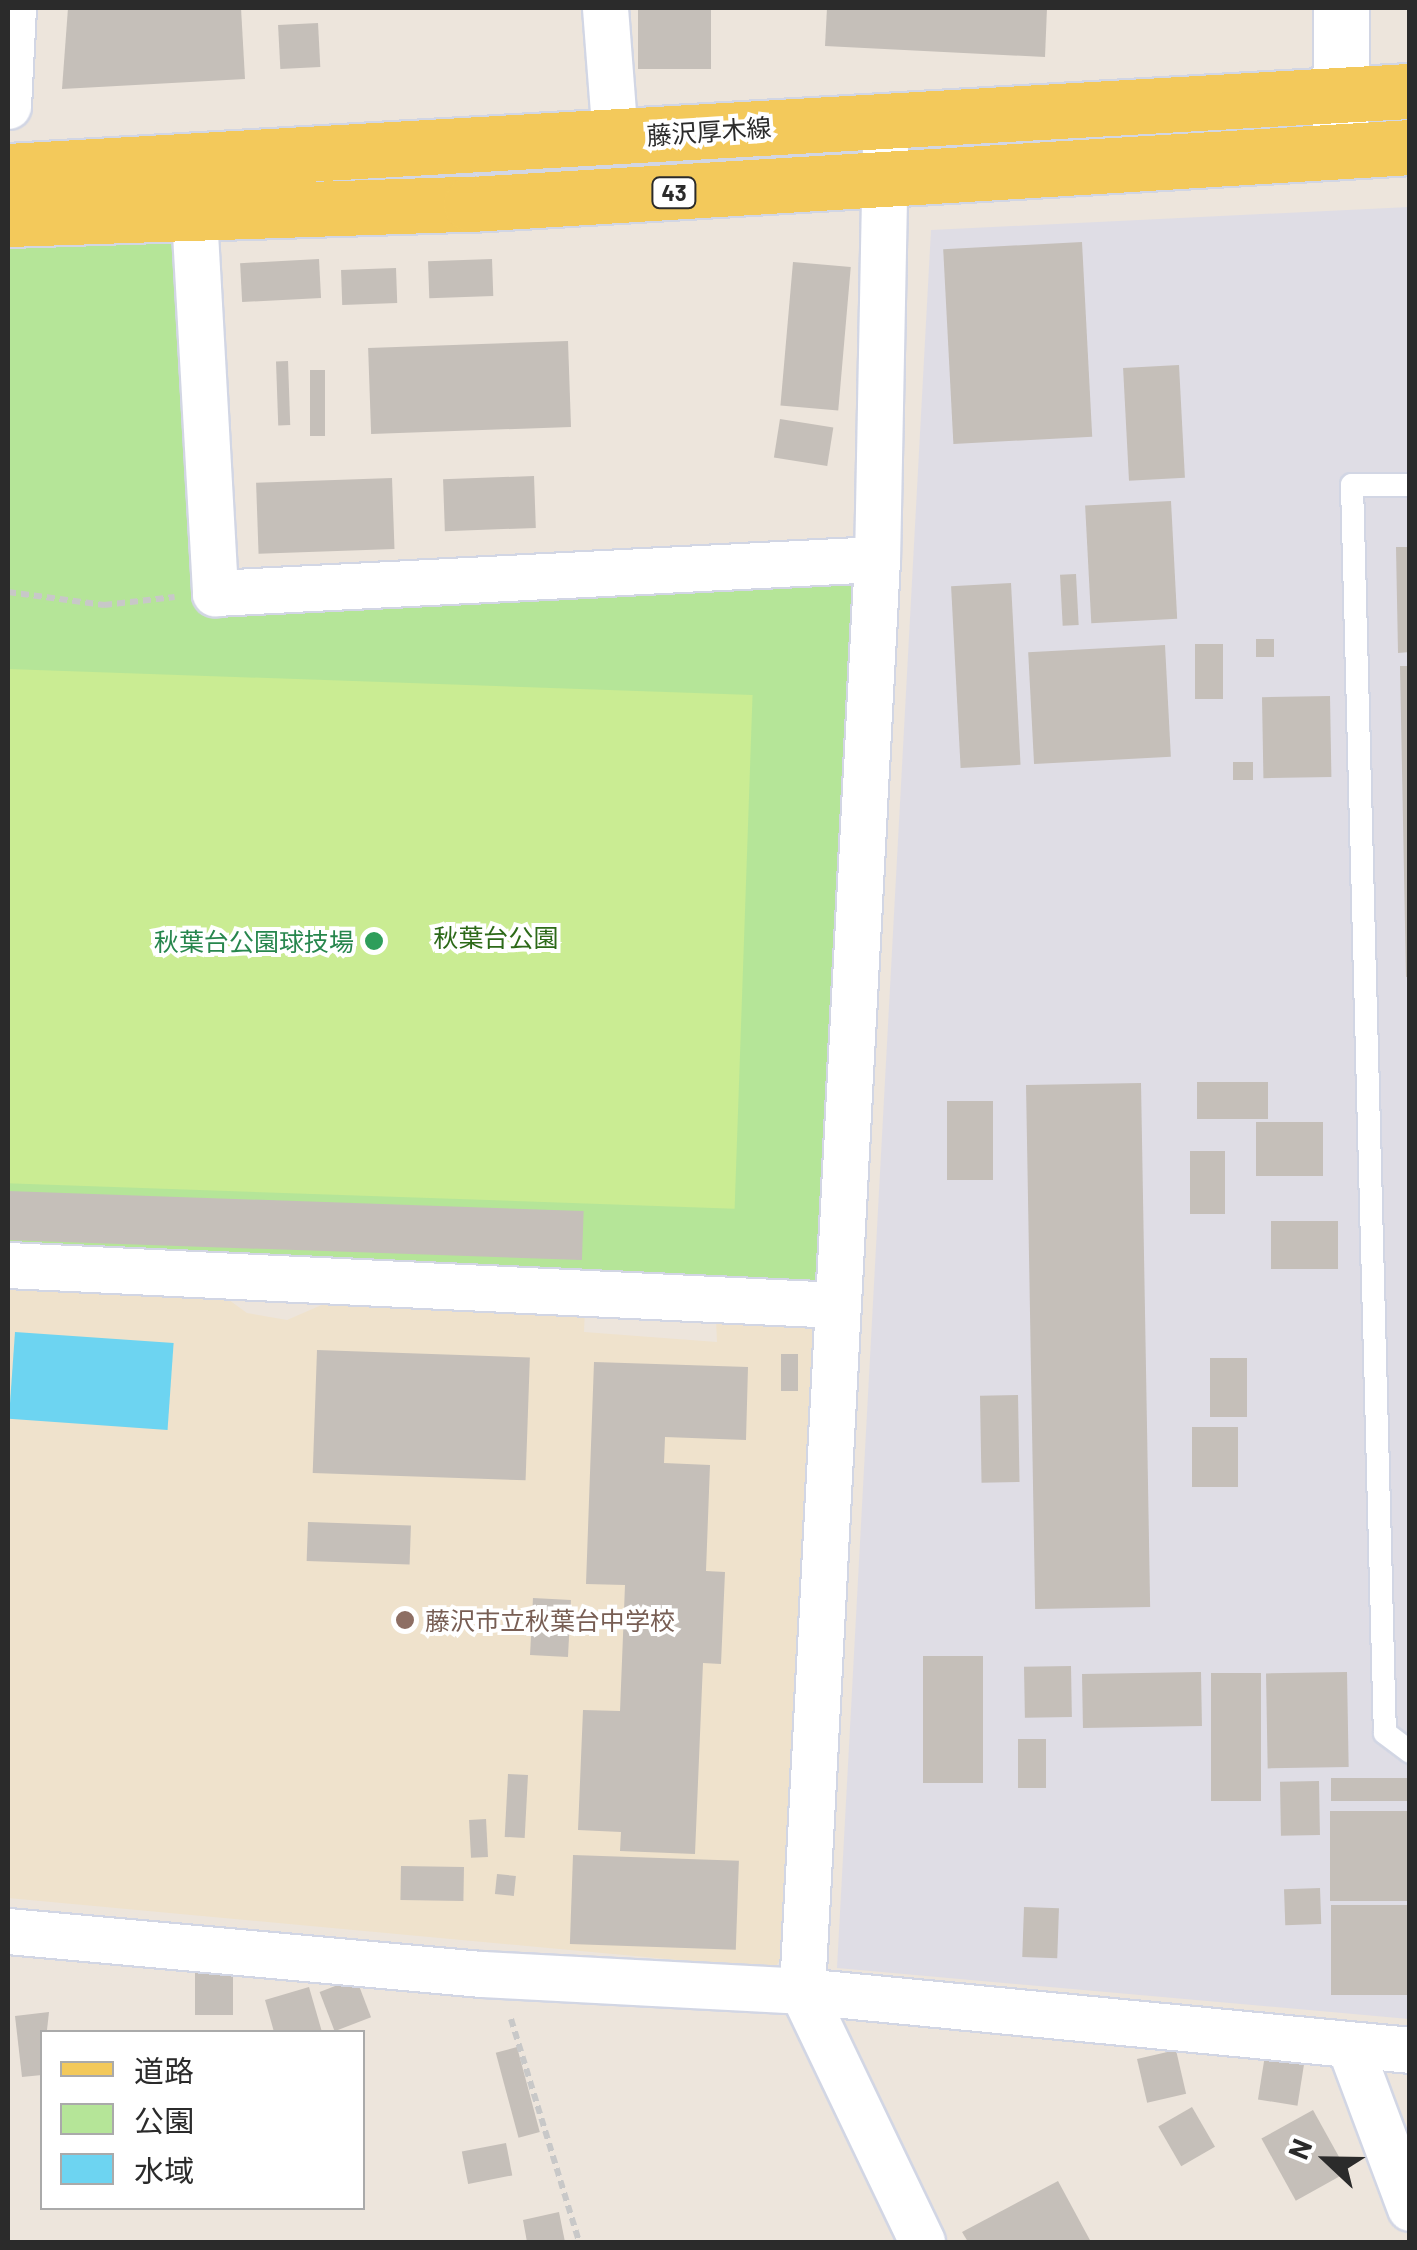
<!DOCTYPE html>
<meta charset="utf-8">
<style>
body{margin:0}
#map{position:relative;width:1417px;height:2250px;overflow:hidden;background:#ede5dc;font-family:Barlow,"Noto Sans JP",sans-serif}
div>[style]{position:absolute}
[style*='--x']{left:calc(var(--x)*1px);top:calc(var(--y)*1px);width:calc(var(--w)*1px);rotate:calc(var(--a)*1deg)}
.industrial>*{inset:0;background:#dfdde5}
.education>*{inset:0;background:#efe2cc}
.green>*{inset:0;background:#b5e598}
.pitch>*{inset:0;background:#caec93;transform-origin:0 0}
.water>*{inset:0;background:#6dd4f1;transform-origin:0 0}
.building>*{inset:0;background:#c5bfb9;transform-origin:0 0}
.path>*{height:6px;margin-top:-3px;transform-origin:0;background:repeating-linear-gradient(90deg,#c8c8c8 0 8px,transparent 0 13px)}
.roads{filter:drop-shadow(2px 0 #d2d6e4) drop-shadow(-2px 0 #d2d6e4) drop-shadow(0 2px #d2d6e4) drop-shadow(0 -2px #d2d6e4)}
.service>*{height:22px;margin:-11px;padding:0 11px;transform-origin:11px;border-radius:11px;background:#fff}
.minor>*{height:45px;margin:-22.5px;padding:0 22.5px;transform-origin:22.5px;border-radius:22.5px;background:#fff}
.tertiary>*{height:55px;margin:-27.5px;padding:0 27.5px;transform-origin:27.5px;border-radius:27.5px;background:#fff}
.primary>*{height:55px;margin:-27.5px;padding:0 27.5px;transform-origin:27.5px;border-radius:27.5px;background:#f3c95b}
.dots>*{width:28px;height:28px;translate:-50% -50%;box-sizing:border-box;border:5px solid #fff;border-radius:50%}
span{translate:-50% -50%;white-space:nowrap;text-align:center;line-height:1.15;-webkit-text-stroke:8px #fff;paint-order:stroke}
.shield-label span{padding:2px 8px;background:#fff;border:2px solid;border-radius:8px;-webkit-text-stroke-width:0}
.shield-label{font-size:22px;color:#2b2b2b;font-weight:700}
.street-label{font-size:25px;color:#2b2b2b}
.park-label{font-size:25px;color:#2d6a19}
.leisure-label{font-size:25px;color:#27864d}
.right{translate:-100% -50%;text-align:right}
.education-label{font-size:25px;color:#785e54}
.left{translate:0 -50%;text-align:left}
.frame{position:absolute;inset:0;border:10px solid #2b2b2b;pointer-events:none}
.legend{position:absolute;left:40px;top:2030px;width:325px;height:180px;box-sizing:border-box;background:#fff;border:2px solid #aaa;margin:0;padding:12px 18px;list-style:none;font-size:30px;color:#2b2b2b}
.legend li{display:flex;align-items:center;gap:20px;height:50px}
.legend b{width:50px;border:2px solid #aaa}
.north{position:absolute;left:1277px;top:2110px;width:100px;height:100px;-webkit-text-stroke:8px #fff;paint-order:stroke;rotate:292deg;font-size:28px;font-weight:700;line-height:40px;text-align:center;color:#2b2b2b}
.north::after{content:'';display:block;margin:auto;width:35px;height:45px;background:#2b2b2b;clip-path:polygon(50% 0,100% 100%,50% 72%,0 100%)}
</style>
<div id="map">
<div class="industrial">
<div style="clip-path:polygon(1409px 207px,1409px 2019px,837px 1968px,931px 230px)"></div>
</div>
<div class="education">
<div style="clip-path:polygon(8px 1283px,218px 1292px,247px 1313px,287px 1320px,340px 1297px,585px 1308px,584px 1332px,717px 1342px,716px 1320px,814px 1324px,788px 1948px,774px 1969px,8px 1898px)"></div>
</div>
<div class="green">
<div style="clip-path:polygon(194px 215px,216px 593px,877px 559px,837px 1305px,8px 1279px,8px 219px)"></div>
</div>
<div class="pitch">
<div style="left:8px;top:669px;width:745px;height:514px;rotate:2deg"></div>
</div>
<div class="water">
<div style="left:15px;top:1332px;width:159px;height:87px;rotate:4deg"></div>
</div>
<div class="building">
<div style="clip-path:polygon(68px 8px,241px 8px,245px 79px,62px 89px)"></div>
<div style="left:638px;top:8px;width:73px;height:61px"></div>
<div style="clip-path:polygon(827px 8px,1047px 8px,1045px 57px,825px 46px)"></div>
<div style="left:318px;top:23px;width:44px;height:40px;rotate:87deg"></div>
<div style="left:1082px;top:242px;width:195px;height:139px;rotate:87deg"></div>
<div style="left:319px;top:259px;width:39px;height:79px;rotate:87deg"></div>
<div style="left:492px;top:259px;width:37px;height:64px;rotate:88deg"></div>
<div style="left:793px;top:262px;width:58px;height:144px;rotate:5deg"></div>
<div style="left:396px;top:268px;width:35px;height:55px;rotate:88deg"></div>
<div style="left:568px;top:341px;width:86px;height:200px;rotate:88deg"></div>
<div style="left:288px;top:361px;width:64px;height:12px;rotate:88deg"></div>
<div style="left:1179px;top:365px;width:113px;height:56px;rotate:87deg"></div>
<div style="left:310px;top:370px;width:15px;height:66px"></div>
<div style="left:780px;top:419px;width:54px;height:39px;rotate:9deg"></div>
<div style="left:534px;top:476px;width:52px;height:91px;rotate:88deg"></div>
<div style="left:392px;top:478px;width:71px;height:136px;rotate:88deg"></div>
<div style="left:1171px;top:501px;width:118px;height:86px;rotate:87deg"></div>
<div style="clip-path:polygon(1396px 547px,1410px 547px,1410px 652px,1398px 653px)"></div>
<div style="left:1076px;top:574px;width:51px;height:16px;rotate:87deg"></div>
<div style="left:1011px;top:583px;width:182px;height:60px;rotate:87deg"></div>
<div style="left:1256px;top:639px;width:18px;height:18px"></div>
<div style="left:1195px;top:644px;width:28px;height:55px"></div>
<div style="left:1165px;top:645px;width:112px;height:137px;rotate:87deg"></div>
<div style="clip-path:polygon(1400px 666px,1410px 666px,1410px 977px,1406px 977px)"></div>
<div style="left:1330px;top:696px;width:81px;height:68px;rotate:89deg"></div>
<div style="left:1233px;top:762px;width:20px;height:18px"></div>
<div style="left:1268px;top:1082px;width:37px;height:71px;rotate:90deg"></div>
<div style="left:1141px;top:1083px;width:524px;height:115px;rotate:89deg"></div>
<div style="left:947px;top:1101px;width:46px;height:79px"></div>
<div style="left:1323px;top:1122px;width:54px;height:67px;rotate:90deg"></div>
<div style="left:1190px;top:1151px;width:35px;height:63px"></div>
<div style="left:8px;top:1191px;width:576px;height:49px;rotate:2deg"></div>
<div style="left:1338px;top:1221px;width:48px;height:67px;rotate:90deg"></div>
<div style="left:317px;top:1350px;width:213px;height:123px;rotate:2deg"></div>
<div style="left:798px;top:1354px;width:37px;height:17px;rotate:90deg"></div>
<div style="left:1210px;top:1358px;width:37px;height:59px"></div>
<div style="clip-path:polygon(594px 1362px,748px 1367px,746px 1440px,665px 1437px,664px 1463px,710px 1465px,706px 1571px,725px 1572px,721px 1664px,703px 1663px,695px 1854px,620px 1851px,621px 1832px,578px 1830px,583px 1710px,620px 1711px,625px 1585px,586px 1584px)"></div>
<div style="left:1018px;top:1395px;width:87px;height:38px;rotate:89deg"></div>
<div style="left:1192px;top:1427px;width:46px;height:60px"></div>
<div style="left:308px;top:1522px;width:103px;height:39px;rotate:2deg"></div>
<div style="left:533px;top:1598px;width:38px;height:57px;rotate:3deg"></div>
<div style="left:983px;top:1656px;width:127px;height:60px;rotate:90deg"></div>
<div style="left:1071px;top:1666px;width:51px;height:47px;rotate:89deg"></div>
<div style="left:1201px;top:1672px;width:54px;height:119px;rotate:89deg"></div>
<div style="left:1347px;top:1672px;width:95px;height:81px;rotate:89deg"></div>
<div style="left:1211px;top:1673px;width:50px;height:128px"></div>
<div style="left:1018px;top:1739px;width:28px;height:49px"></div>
<div style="left:508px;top:1774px;width:20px;height:63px;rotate:3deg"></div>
<div style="left:1410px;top:1778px;width:23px;height:79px;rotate:90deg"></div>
<div style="left:1319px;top:1781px;width:54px;height:39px;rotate:89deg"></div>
<div style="left:1410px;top:1811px;width:90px;height:80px;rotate:90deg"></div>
<div style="left:486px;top:1819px;width:38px;height:17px;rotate:87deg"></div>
<div style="left:573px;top:1855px;width:166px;height:89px;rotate:2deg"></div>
<div style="left:401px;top:1866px;width:63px;height:34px;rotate:1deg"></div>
<div style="left:497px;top:1874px;width:19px;height:20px;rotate:6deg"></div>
<div style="left:1320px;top:1888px;width:36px;height:36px;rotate:88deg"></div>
<div style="left:1410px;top:1905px;width:90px;height:79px;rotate:90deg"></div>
<div style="left:1024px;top:1907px;width:35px;height:50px;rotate:2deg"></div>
<div style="left:195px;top:1957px;width:38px;height:58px"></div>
<div style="left:356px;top:1978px;width:42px;height:39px;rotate:69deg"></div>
<div style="clip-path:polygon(309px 1987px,322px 2032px,274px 2032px,265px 2000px)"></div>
<div style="clip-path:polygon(49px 2012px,42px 2075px,22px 2077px,15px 2016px)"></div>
<div style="left:517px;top:2047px;width:88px;height:22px;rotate:75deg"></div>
<div style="left:1176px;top:2050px;width:45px;height:40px;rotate:77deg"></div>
<div style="left:1265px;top:2055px;width:40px;height:45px;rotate:9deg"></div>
<div style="left:1192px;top:2107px;width:46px;height:39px;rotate:60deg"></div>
<div style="left:1313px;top:2110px;width:71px;height:59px;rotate:61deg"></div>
<div style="left:506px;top:2143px;width:33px;height:45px;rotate:79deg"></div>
<div style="clip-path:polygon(1058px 2181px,1091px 2242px,968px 2242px,962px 2232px)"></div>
<div style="clip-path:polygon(559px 2212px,565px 2242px,527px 2242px,523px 2220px)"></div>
</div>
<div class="path">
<div style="--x:8;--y:592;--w:97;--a:7.7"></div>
<div style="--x:104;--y:605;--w:71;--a:-6.4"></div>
<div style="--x:511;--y:2019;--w:233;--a:73"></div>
</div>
<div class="roads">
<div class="service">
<div style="--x:1410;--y:485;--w:58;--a:180"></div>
<div style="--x:1352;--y:485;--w:1248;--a:88.49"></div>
<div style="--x:1385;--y:1733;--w:31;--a:37"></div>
</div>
<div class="minor">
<div style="--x:605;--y:8;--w:131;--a:85.6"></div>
<div style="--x:8;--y:106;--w:98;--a:-87.1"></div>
<div style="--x:885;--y:145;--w:414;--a:91.1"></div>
<div style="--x:877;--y:559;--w:1434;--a:93"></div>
<div style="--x:802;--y:1991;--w:278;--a:64.4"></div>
<div style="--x:194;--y:215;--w:379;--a:86.8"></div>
<div style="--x:215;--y:593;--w:663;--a:-2.94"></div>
<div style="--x:8;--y:1265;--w:830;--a:2.76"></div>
<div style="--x:8;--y:1931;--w:475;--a:5.2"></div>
<div style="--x:481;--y:1974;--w:321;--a:3"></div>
<div style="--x:802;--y:1991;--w:611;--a:5.54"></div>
<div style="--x:1349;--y:2045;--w:174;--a:69.5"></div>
</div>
<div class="tertiary">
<div style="--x:1340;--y:142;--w:134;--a:-89.6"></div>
</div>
<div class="primary">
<div style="--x:8;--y:171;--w:1404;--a:-3.27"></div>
<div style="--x:8;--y:219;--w:463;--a:-1.9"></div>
<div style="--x:471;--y:204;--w:941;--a:-3.47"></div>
</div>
</div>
<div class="dots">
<div style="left:374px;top:941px;background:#2e9e5b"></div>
<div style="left:405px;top:1620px;background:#8d6e63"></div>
</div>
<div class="shield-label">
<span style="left:674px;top:193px">43</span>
</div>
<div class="street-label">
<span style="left:709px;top:131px;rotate:-4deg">藤沢厚木線</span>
</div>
<div class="park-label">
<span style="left:496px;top:937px">秋葉台公園</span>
</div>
<div class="leisure-label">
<span class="right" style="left:354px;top:941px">秋葉台公園球技場</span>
</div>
<div class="education-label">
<span class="left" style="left:425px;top:1620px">藤沢市立秋葉台中学校</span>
</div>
<div class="frame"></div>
<ul class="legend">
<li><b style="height:12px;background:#f3c95b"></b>道路</li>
<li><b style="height:28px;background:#b5e598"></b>公園</li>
<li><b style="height:28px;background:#6dd4f1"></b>水域</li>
</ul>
<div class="north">N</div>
</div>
